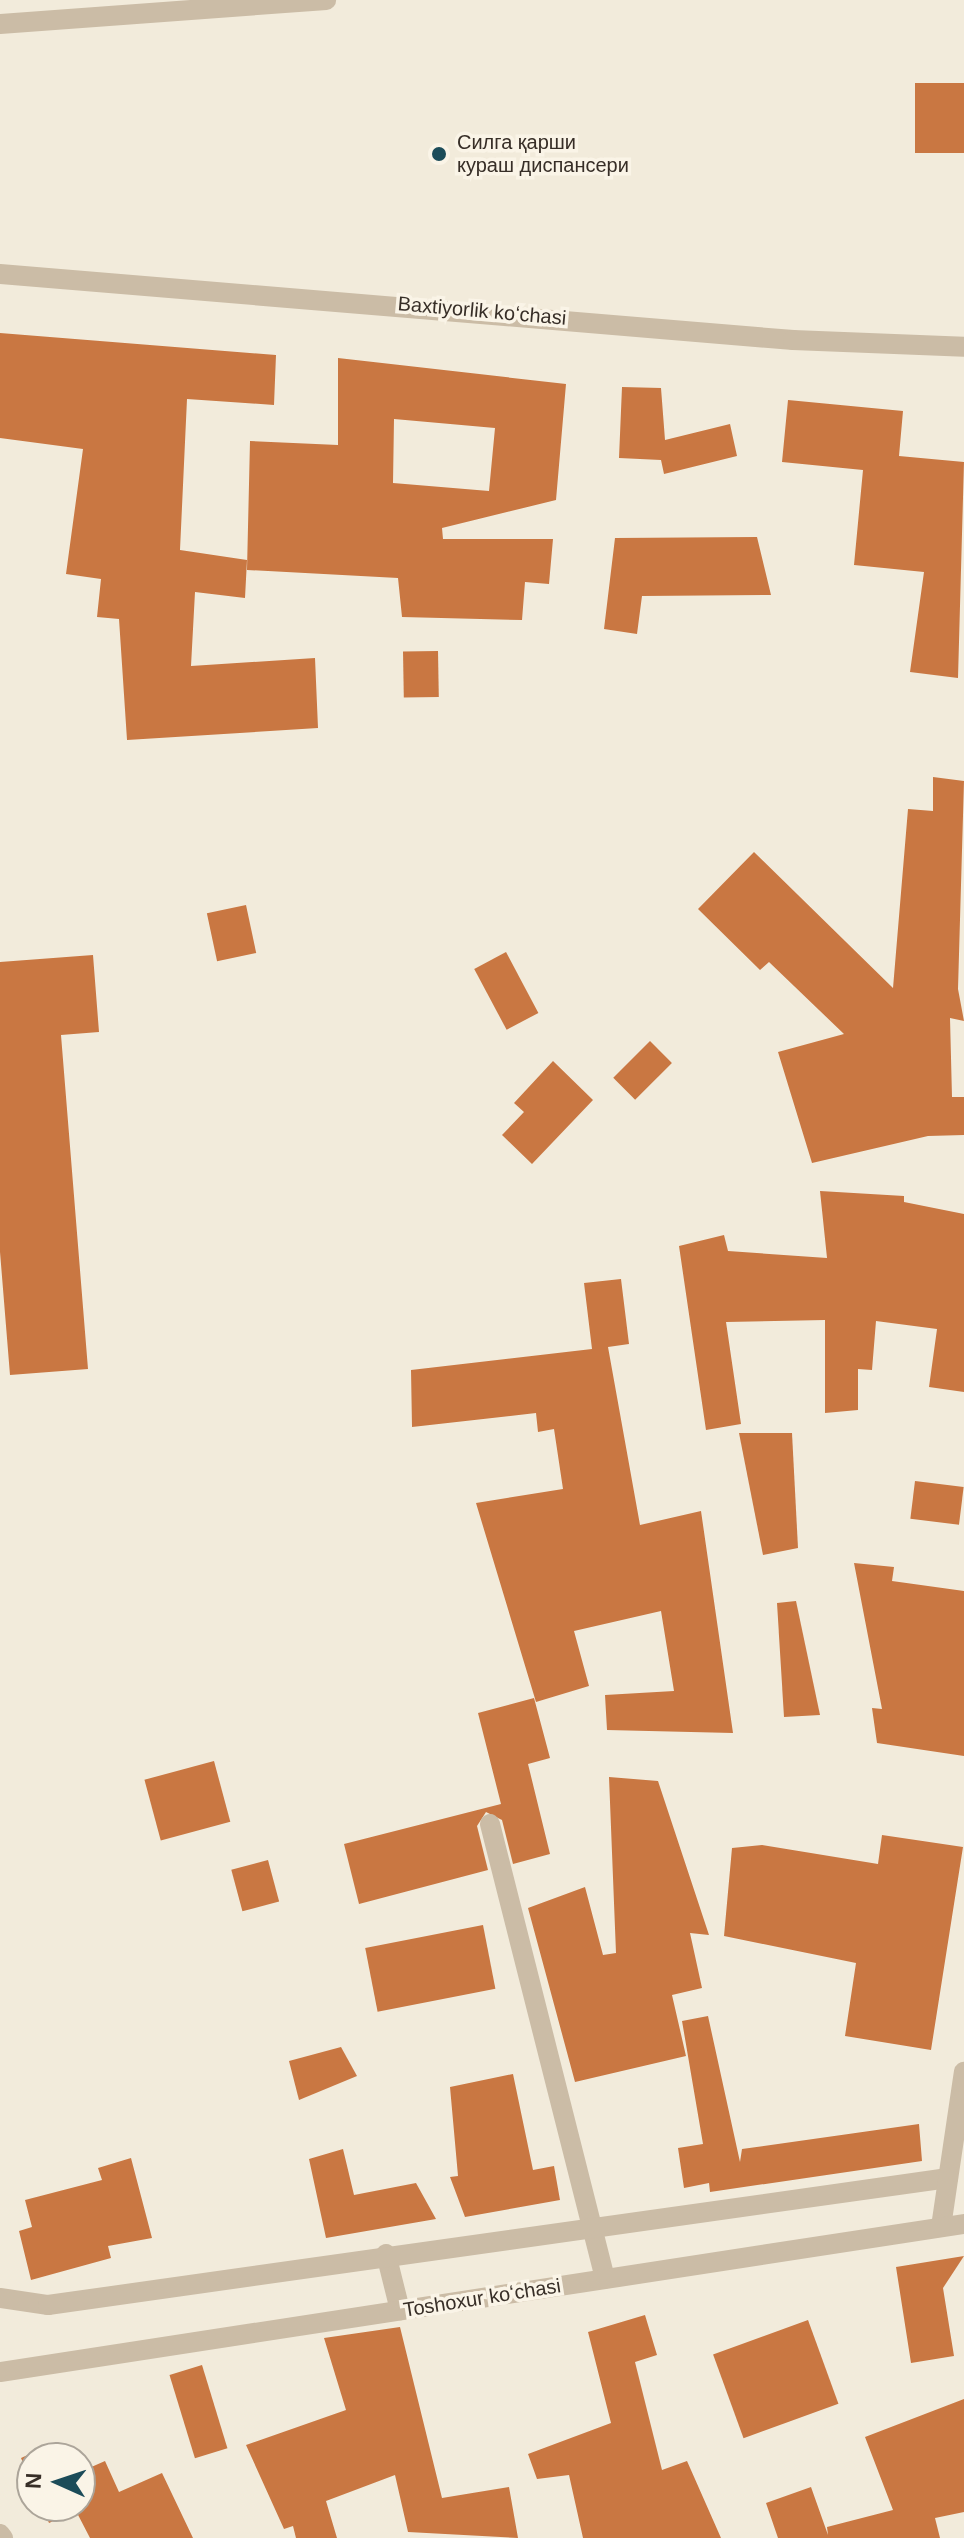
<!DOCTYPE html>
<meta charset="utf-8">
<style>
body{margin:0}
#map{position:relative;width:964px;height:2538px;overflow:hidden;background:#f2ebdb;font-family:Helvetica,sans-serif}
div>[style]{position:absolute}
[style*='--x']{left:calc(var(--x)*1px);top:calc(var(--y)*1px);width:calc(var(--w)*1px);rotate:calc(var(--a)*1deg)}
.building>*{inset:0;background:#c97742;transform-origin:0 0}
.service>*{height:20px;margin:-10px;padding:0 10px;transform-origin:10px;border-radius:10px;background:#cbbca6}
.minor>*{height:20px;margin:-10px;padding:0 10px;transform-origin:10px;border-radius:10px;background:#cbbca6}
.dots>*{width:22px;height:22px;translate:-50% -50%;box-sizing:border-box;border:4px solid #faf4e7;border-radius:50%}
span{translate:-50% -50%;white-space:nowrap;text-align:center;line-height:1.15;-webkit-text-stroke:7px #faf4e7;paint-order:stroke}
.poi-label{font-size:20px;color:#372e27}
.left{translate:0 -50%;text-align:left}
.street-label{font-size:20px;color:#372e27}
.north{position:absolute;left:16px;top:2442px;width:80px;height:80px;box-sizing:border-box;background:#faf4e7;border:2px solid #aca59a;border-radius:50%;rotate:273deg;font-size:22px;font-weight:700;line-height:32px;text-align:center;color:#372e27}
.north::after{content:'';display:block;margin:auto;width:28px;height:36px;background:#1c4c59;clip-path:polygon(50% 0,100% 100%,50% 72%,0 100%)}
</style>
<div id="map">
<div class="building">
<div style="left:964px;top:83px;width:70px;height:49px;rotate:90deg"></div>
<div style="clip-path:polygon(0 333px,276px 355px,274px 405px,187px 399px,180px 550px,247px 560px,245px 598px,195px 592px,191px 666px,315px 658px,318px 728px,127px 740px,119px 619px,97px 617px,101px 579px,66px 574px,83px 449px,0 438px)"></div>
<div style="clip-path:polygon(evenodd,338px 358px,566px 384px,556px 500px,442px 528px,443px 539px,553px 539px,549px 584px,525px 582px,522px 620px,402px 617px,398px 578px,247px 570px,250px 441px,338px 445px,338px 358px,394px 419px,495px 428px,489px 491px,393px 483px,394px 419px)"></div>
<div style="clip-path:polygon(622px 387px,661px 388px,665px 440px,730px 424px,737px 456px,664px 474px,661px 460px,619px 458px)"></div>
<div style="clip-path:polygon(788px 400px,903px 411px,899px 456px,964px 462px,958px 678px,910px 672px,924px 572px,854px 565px,863px 470px,782px 462px)"></div>
<div style="clip-path:polygon(757px 537px,771px 595px,642px 596px,637px 634px,604px 629px,615px 538px)"></div>
<div style="left:438px;top:651px;width:46px;height:35px;rotate:89deg"></div>
<div style="clip-path:polygon(933px 777px,964px 781px,958px 989px,964px 1021px,950px 1018px,952px 1097px,964px 1097px,964px 1135px,928px 1136px,812px 1163px,778px 1052px,844px 1034px,769px 962px,760px 970px,698px 909px,754px 852px,893px 988px,908px 809px,933px 811px)"></div>
<div style="left:246px;top:905px;width:49px;height:40px;rotate:78deg"></div>
<div style="left:506px;top:952px;width:69px;height:36px;rotate:62deg"></div>
<div style="clip-path:polygon(93px 955px,99px 1032px,61px 1035px,88px 1369px,10px 1375px,0 1252px,0 962px)"></div>
<div style="left:650px;top:1041px;width:31px;height:52px;rotate:45deg"></div>
<div style="clip-path:polygon(553px 1061px,593px 1100px,532px 1164px,502px 1135px,524px 1112px,514px 1103px)"></div>
<div style="clip-path:polygon(820px 1191px,904px 1196px,904px 1202px,964px 1214px,964px 1392px,929px 1387px,937px 1329px,876px 1321px,872px 1370px,858px 1369px,858px 1410px,825px 1413px,825px 1320px,726px 1322px,741px 1424px,706px 1430px,679px 1246px,724px 1235px,728px 1251px,827px 1258px)"></div>
<div style="clip-path:polygon(621px 1279px,629px 1344px,608px 1347px,640px 1525px,701px 1511px,733px 1733px,607px 1730px,605px 1695px,674px 1691px,661px 1611px,574px 1631px,589px 1686px,536px 1702px,476px 1503px,563px 1489px,554px 1429px,538px 1432px,536px 1413px,412px 1427px,411px 1370px,592px 1349px,584px 1283px)"></div>
<div style="clip-path:polygon(739px 1433px,792px 1433px,798px 1548px,763px 1555px)"></div>
<div style="left:915px;top:1481px;width:49px;height:38px;rotate:7deg"></div>
<div style="clip-path:polygon(854px 1563px,894px 1567px,892px 1581px,964px 1591px,964px 1756px,877px 1743px,872px 1708px,882px 1709px)"></div>
<div style="clip-path:polygon(796px 1601px,820px 1715px,784px 1717px,777px 1603px)"></div>
<div style="clip-path:polygon(534px 1698px,550px 1758px,528px 1764px,550px 1854px,513px 1864px,502px 1820px,486px 1812px,477px 1826px,488px 1870px,359px 1904px,344px 1844px,501px 1804px,478px 1713px)"></div>
<div style="left:214px;top:1761px;width:63px;height:72px;rotate:75deg"></div>
<div style="clip-path:polygon(609px 1777px,658px 1781px,709px 1935px,690px 1933px,702px 1988px,672px 1995px,686px 2056px,575px 2082px,528px 1908px,585px 1887px,603px 1955px,616px 1953px)"></div>
<div style="clip-path:polygon(882px 1835px,963px 1847px,931px 2050px,845px 2036px,856px 1963px,724px 1936px,732px 1848px,762px 1845px,878px 1864px)"></div>
<div style="left:268px;top:1860px;width:43px;height:38px;rotate:75deg"></div>
<div style="left:483px;top:1925px;width:65px;height:120px;rotate:79deg"></div>
<div style="clip-path:polygon(708px 2016px,740px 2162px,742px 2149px,919px 2124px,922px 2161px,710px 2192px,709px 2183px,684px 2188px,678px 2148px,703px 2144px,682px 2021px)"></div>
<div style="clip-path:polygon(341px 2047px,357px 2076px,299px 2100px,289px 2061px)"></div>
<div style="clip-path:polygon(513px 2074px,533px 2170px,554px 2166px,560px 2200px,465px 2217px,450px 2177px,458px 2176px,450px 2087px)"></div>
<div style="clip-path:polygon(343px 2149px,354px 2195px,416px 2183px,436px 2219px,326px 2238px,309px 2159px)"></div>
<div style="clip-path:polygon(131px 2158px,152px 2238px,108px 2246px,111px 2258px,31px 2280px,19px 2231px,32px 2227px,25px 2200px,102px 2180px,98px 2168px)"></div>
<div style="clip-path:polygon(964px 2256px,943px 2288px,954px 2356px,911px 2363px,896px 2267px)"></div>
<div style="clip-path:polygon(645px 2315px,657px 2355px,635px 2362px,662px 2470px,687px 2461px,721px 2538px,583px 2538px,569px 2475px,537px 2479px,528px 2454px,611px 2423px,588px 2332px)"></div>
<div style="left:808px;top:2320px;width:89px;height:101px;rotate:70deg"></div>
<div style="clip-path:polygon(400px 2327px,442px 2498px,509px 2487px,518px 2538px,408px 2532px,395px 2475px,326px 2501px,337px 2538px,296px 2538px,293px 2526px,284px 2529px,246px 2445px,346px 2410px,324px 2338px)"></div>
<div style="left:202px;top:2365px;width:87px;height:34px;rotate:73deg"></div>
<div style="clip-path:polygon(964px 2399px,964px 2512px,935px 2518px,940px 2538px,778px 2538px,766px 2503px,811px 2487px,828px 2535px,827px 2527px,893px 2510px,865px 2437px)"></div>
<div style="clip-path:polygon(52px 2444px,59px 2458px,32px 2458px,32px 2484px,21px 2458px)"></div>
<div style="clip-path:polygon(105px 2461px,119px 2492px,162px 2473px,193px 2538px,90px 2538px,76px 2511px,49px 2523px,42px 2506px,80px 2506px,80px 2472px)"></div>
</div>
<div class="service">
<div style="--x:0;--y:24;--w:327;--a:-4.2"></div>
<div style="--x:490;--y:1824;--w:469;--a:75.8"></div>
<div style="--x:386;--y:2254;--w:58;--a:76"></div>
<div style="--x:0;--y:2298;--w:49;--a:8.3"></div>
<div style="--x:48;--y:2305;--w:909;--a:-8.03"></div>
</div>
<div class="minor">
<div style="--x:0;--y:274;--w:796;--a:4.76"></div>
<div style="--x:793;--y:340;--w:171;--a:2.3"></div>
<div style="--x:941;--y:2227;--w:157;--a:-81.6"></div>
<div style="--x:0;--y:2372;--w:975;--a:-8.73"></div>
<div style="--x:0;--y:2534;--w:5;--a:53"></div>
</div>
<div class="dots">
<div style="left:439px;top:154px;background:#1c4c59"></div>
</div>
<div class="poi-label">
<span class="left" style="left:457px;top:154px">Силга қарши<br>кураш диспансери</span>
</div>
<div class="street-label">
<span style="left:482px;top:311px;rotate:5deg">Baxtiyorlik koʻchasi</span>
<span style="left:482px;top:2298px;rotate:-9deg">Toshoxur koʻchasi</span>
</div>
<div class="north">N</div>
</div>
